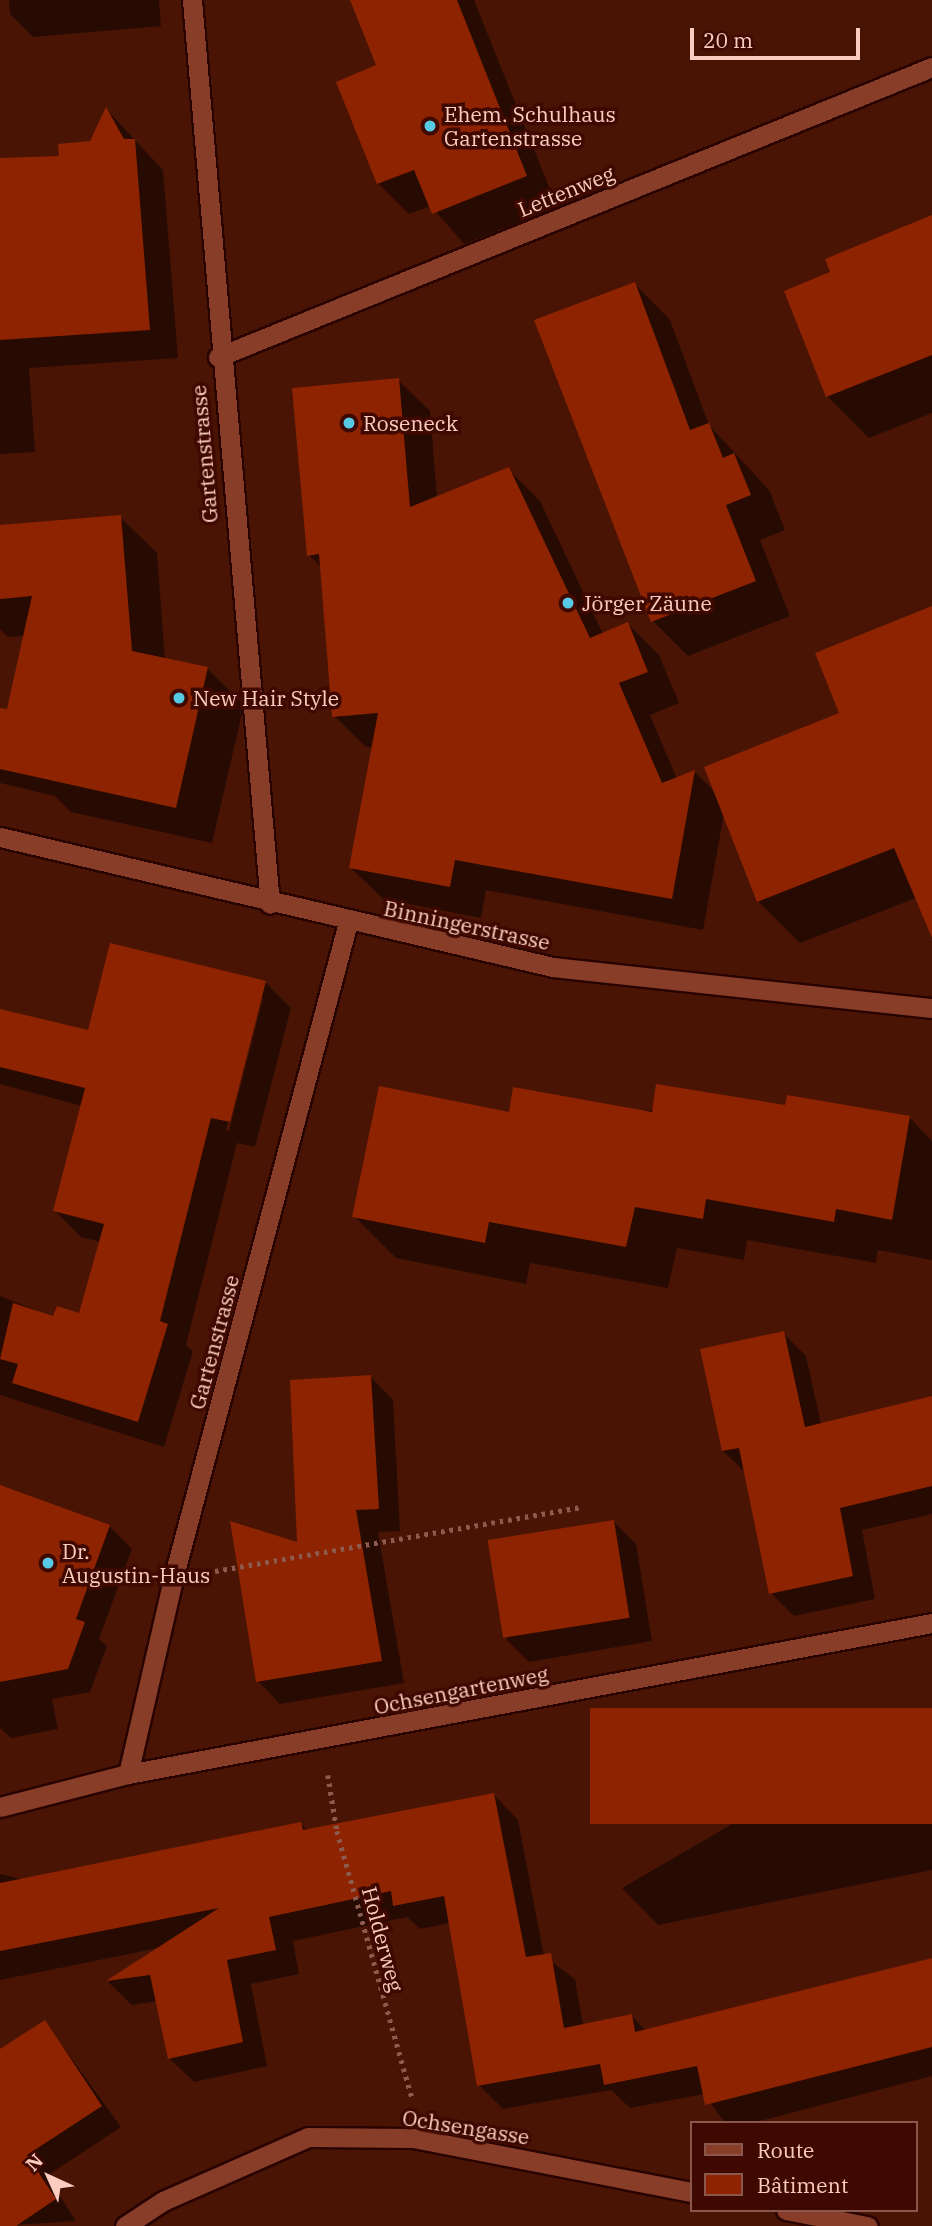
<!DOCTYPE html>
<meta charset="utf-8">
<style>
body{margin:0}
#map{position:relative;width:932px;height:2226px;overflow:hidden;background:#4a1405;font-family:"IBM Plex Serif",serif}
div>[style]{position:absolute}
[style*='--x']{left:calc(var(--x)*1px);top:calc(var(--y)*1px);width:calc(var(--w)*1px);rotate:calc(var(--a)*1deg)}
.shadow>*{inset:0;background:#0007}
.building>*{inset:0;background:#8d2300;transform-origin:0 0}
.path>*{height:4.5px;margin-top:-2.25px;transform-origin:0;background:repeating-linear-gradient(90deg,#8d5b4d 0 3.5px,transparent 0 8.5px)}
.roads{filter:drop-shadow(2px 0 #280300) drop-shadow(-2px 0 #280300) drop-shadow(0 2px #280300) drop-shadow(0 -2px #280300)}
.minor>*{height:19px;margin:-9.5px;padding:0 9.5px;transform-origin:9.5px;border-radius:9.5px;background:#883d29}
.tertiary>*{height:19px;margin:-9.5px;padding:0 9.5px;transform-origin:9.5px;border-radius:9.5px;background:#883d29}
.dots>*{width:19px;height:19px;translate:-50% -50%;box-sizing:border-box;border:4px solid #3f0800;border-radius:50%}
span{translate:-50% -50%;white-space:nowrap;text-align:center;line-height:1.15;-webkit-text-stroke:7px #3f0800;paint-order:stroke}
.poi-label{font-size:21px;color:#facdc0}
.left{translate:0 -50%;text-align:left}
.street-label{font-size:21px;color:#facdc0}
.legend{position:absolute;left:690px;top:2121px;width:228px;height:91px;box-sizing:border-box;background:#3f0800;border:2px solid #8a574d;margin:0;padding:9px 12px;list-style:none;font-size:21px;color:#facdc0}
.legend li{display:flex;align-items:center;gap:14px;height:35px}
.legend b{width:35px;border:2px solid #8a574d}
.north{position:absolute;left:14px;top:2142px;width:70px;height:70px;-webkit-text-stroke:5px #3f0800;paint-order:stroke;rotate:315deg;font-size:19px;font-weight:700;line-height:28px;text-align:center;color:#facdc0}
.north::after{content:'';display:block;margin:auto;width:24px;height:32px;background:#facdc0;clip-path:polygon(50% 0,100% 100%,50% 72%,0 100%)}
.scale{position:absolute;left:690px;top:28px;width:170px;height:32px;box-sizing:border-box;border:4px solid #facdc0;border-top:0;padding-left:9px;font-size:21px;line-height:24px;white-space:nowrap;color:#facdc0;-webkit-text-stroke:5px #3f0800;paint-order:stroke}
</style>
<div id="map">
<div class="shadow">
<div style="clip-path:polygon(9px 0,159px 0,161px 26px,33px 37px,10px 14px)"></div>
<div style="clip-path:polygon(352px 0,474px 0,557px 207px,464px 244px,431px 206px,409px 214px,378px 183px,379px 66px)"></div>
<div style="clip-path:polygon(107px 110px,163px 170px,178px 358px,29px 368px,35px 452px,0 454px,0 248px,91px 143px)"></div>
<div style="clip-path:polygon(932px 217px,932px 413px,869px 438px,827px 396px,832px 273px)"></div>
<div style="clip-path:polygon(635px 284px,670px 320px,709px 425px,769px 490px,785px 530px,760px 540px,790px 616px,688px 656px,653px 621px)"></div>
<div style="clip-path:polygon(398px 380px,430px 411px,437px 498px,508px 469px,540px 501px,603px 634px,628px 624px,659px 655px,679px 703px,650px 715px,677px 779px,695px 772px,716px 793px,842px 714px,932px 617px,932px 930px,916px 898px,800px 943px,758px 901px,724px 814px,703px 930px,486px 890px,481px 918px,383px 899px,351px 868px,374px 747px,366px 747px,334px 716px,322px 568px,309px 555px)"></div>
<div style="clip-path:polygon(120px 517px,157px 553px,165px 660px,207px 668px,244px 705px,212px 843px,71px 812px,55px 796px,0 783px,0 709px,9px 711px,25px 636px,8px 637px,0 629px,0 527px)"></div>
<div style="clip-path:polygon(evenodd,265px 982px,291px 1008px,255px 1147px,237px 1143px,186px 1345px,193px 1351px,164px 1447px,0 1395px,0 1296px,55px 1318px,80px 1315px,101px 1242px,81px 1237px,55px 1211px,82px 1106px,0 1084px,0 1010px,90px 1032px,265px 982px,260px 998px,263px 998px,229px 1131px,226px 1130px,260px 998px)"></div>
<div style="clip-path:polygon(787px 1107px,910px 1118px,932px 1141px,932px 1260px,878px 1250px,876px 1263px,747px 1240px,744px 1260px,677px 1248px,668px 1288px,530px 1263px,526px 1284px,396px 1258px,354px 1216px,511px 1114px)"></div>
<div style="clip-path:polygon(783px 1333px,806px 1356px,821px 1424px,932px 1398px,932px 1514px,862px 1530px,875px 1599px,794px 1616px,771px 1593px,746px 1473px,723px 1451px)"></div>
<div style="clip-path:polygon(371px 1377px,393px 1400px,400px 1531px,378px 1532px,404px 1683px,280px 1704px,258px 1681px,299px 1545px)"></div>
<div style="clip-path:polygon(0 1487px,109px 1526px,132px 1549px,99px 1639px,107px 1646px,90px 1692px,52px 1699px,58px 1729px,11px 1738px,0 1728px)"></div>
<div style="clip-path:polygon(613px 1521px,636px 1544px,652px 1641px,529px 1662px,506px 1639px)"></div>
<div style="clip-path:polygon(932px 1708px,932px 1870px,658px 1925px,622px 1888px)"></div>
<div style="clip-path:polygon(494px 1795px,518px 1820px,544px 1956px,575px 1979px,583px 2026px,632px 2016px,646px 2031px,932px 1958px,932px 2076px,752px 2123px,725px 2123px,704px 2094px,630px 2108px,611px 2090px,503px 2109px,479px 2085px,450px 1923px,420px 1929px,407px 1917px,293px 1941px,299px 1974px,251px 1984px,267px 2066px,194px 2082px,169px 2058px,157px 2001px,132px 2005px,108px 1982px,159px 1948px,0 1980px,0 1874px,25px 1880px,300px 1823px,307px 1830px)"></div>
<div style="clip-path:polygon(45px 2022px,121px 2127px,47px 2176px,76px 2221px,0 2226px,0 2051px)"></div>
</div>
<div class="building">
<div style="clip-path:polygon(350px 0,457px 0,527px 176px,432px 214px,414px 170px,377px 184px,336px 82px,376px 65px)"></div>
<div style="clip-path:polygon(106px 107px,124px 139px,135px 139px,150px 330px,0 340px,0 158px,59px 156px,58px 144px,90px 141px)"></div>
<div style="clip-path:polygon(932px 215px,932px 355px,826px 397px,784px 291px,830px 272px,825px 259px)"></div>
<div style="clip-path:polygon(635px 282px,690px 430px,709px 423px,723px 458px,734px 453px,751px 495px,726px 505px,756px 581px,651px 622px,534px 320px)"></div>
<div style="clip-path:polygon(399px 378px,410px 507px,509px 467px,590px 638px,628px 622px,648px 672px,619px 683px,662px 783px,695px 770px,672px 899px,455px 860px,450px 887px,349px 868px,378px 713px,332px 717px,319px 554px,307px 556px,292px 388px)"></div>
<div style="clip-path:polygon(121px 515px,132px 651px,208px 667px,176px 808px,0 769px,0 708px,7px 709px,32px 596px,0 599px,0 525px)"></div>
<div style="clip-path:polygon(932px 606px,932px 938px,894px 848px,757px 902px,704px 767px,839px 713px,815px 653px)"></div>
<div style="clip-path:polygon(110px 943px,266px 981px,230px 1122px,211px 1118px,160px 1321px,168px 1324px,138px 1422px,12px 1383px,18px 1364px,0 1359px,13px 1303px,53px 1316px,57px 1306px,79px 1313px,104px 1224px,53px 1211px,85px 1088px,0 1067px,0 1009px,88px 1030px)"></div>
<div style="clip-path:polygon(656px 1084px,785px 1105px,787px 1095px,910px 1116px,892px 1220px,836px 1209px,834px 1222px,706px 1199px,703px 1219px,635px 1207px,626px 1247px,489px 1222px,485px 1243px,352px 1217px,379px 1086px,509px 1112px,513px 1087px,652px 1112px)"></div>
<div style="clip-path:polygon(784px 1331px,805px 1427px,932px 1396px,932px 1486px,840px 1508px,853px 1576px,769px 1594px,739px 1448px,722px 1451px,700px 1349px)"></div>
<div style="clip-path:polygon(371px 1375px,379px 1509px,356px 1510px,382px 1661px,256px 1682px,230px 1521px,297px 1542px,290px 1380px)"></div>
<div style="clip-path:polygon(0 1485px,110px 1525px,76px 1619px,85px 1622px,68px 1669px,0 1682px)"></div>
<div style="left:614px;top:1520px;width:99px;height:128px;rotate:81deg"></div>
<div style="left:932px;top:1708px;width:116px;height:342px;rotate:90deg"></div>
<div style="clip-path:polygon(494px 1793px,526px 1957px,551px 1953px,564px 2028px,632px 2014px,635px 2032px,932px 1958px,932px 2047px,705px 2105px,697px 2066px,604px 2085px,600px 2064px,477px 2086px,444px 1896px,393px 1906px,391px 1891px,269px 1917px,276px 1950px,227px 1960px,243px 2042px,168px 2059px,150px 1975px,106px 1981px,219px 1908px,0 1951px,0 1883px,301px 1822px,303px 1830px)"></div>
<div style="clip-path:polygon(45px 2020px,102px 2106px,27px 2155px,56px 2199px,16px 2226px,0 2226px,0 2049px)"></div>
</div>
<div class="path">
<div style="--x:215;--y:1571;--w:372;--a:-9.9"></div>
<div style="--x:328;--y:1775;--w:57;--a:80.9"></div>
<div style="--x:337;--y:1831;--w:277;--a:74.3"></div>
</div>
<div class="roads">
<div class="minor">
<div style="--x:192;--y:0;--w:907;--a:85.07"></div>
<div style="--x:218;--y:357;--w:771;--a:-22.11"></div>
<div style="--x:128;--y:1774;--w:200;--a:-77"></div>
<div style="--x:173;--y:1579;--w:680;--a:-75.08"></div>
<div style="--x:0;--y:1807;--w:132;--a:-14.5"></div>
<div style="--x:128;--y:1774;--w:818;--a:-10.64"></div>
<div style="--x:786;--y:2210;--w:83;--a:11.2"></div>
<div style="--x:125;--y:2226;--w:45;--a:-33.3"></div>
<div style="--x:163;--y:2201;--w:158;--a:-23.8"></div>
<div style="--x:308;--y:2137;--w:105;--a:0.5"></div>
<div style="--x:413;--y:2138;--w:284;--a:11"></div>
</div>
<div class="tertiary">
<div style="--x:0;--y:837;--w:568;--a:13.23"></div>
<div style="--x:553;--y:967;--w:381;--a:6.2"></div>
</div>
</div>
<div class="dots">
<div style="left:430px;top:126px;background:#58c9e3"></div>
<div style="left:349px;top:423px;background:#58c9e3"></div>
<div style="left:568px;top:603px;background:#58c9e3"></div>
<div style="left:179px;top:698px;background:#58c9e3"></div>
<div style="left:48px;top:1563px;background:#58c9e3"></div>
</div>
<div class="poi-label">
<span class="left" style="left:444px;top:126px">Ehem. Schulhaus<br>Gartenstrasse</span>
<span class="left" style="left:363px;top:423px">Roseneck</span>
<span class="left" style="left:582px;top:603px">Jörger Zäune</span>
<span class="left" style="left:193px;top:698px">New Hair Style</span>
<span class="left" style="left:62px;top:1563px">Dr.<br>Augustin-Haus</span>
</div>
<div class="street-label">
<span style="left:566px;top:191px;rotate:-22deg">Lettenweg</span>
<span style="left:204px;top:454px;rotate:-95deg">Gartenstrasse</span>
<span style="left:467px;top:925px;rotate:12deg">Binningerstrasse</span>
<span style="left:214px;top:1342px;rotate:-75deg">Gartenstrasse</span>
<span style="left:461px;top:1690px;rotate:-11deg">Ochsengartenweg</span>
<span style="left:383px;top:1939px;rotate:75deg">Holderweg</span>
<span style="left:466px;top:2127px;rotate:9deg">Ochsengasse</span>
</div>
<ul class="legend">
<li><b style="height:9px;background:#883d29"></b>Route</li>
<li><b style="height:19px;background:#8d2300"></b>Bâtiment</li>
</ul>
<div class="north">N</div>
<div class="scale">20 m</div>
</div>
